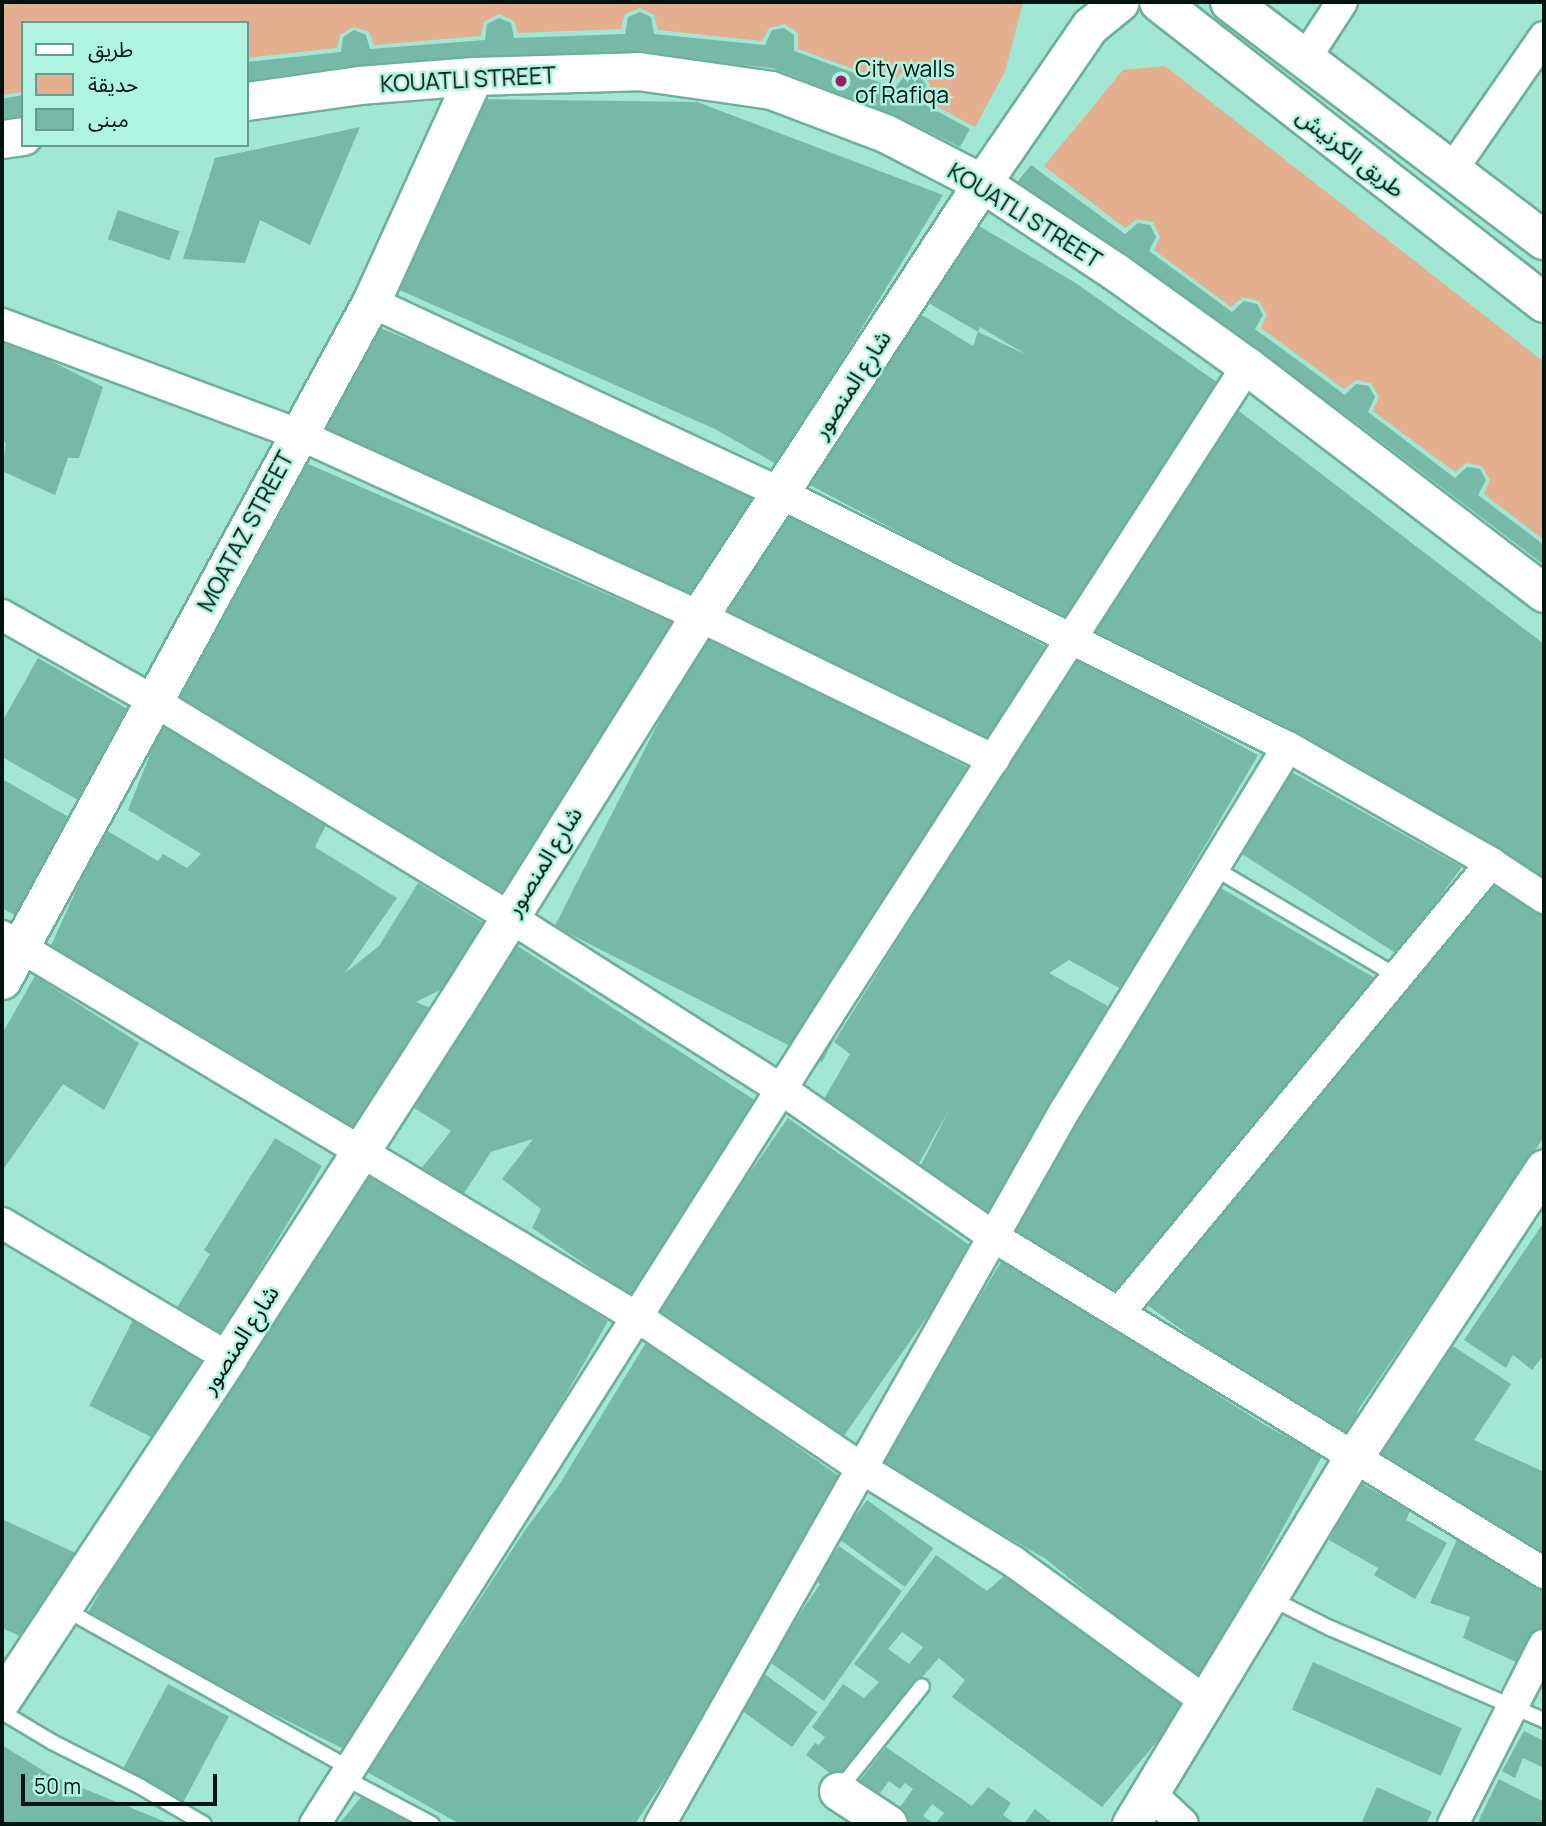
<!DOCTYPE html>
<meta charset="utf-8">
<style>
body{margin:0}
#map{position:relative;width:1546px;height:1826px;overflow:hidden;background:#a2e7d3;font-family:Manrope,"Noto Sans Arabic",sans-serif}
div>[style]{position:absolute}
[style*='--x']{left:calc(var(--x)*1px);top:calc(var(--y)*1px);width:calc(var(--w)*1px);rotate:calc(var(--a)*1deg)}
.green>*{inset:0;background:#e3af8e}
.building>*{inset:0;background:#76b9a6;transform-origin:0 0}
.roads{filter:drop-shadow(2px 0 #6db09d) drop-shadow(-2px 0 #6db09d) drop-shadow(0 2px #6db09d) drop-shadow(0 -2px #6db09d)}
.service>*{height:14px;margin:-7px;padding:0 7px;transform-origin:7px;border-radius:7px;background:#fff}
.minor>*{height:30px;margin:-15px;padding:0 15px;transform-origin:15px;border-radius:15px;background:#fff}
.tertiary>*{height:37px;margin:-18.5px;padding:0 18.5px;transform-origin:18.5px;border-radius:18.5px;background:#fff}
.primary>*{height:38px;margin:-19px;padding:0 19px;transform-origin:19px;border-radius:19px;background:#fff}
.dots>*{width:19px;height:19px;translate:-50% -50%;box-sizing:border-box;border:4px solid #aff4e0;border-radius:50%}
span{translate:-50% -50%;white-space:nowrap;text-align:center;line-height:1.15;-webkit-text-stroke:5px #aff4e0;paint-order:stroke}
.poi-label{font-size:23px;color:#00140e}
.left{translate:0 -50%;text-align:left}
.street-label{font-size:23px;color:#00140e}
.frame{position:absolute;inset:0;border:4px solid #00140e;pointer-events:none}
.legend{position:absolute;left:21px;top:21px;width:228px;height:126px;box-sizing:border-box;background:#aff4e0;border:2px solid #699a8c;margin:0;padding:9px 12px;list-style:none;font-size:21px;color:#00140e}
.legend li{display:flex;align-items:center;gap:14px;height:35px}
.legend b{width:35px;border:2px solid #699a8c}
.scale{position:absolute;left:21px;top:1774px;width:196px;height:32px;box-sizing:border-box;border:4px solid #00140e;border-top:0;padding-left:9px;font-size:21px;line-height:24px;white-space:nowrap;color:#00140e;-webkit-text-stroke:5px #aff4e0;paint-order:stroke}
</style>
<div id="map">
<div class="green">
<div style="clip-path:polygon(2px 2px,1023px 2px,1005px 72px,975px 127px,925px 100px,930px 84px,920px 71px,904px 70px,893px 83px,798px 49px,798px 33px,785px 24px,769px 28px,762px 41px,658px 30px,654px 15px,640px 8px,625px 14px,621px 29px,518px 33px,514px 21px,499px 14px,484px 22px,481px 36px,374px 45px,369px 32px,354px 27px,340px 35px,337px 48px,247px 58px,247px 23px,23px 23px,23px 92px,2px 95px)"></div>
<div style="clip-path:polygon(1165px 66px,1544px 362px,1544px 540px,1484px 494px,1490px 480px,1482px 466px,1466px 463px,1455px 472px,1373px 411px,1379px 397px,1371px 383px,1356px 380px,1344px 389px,1261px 328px,1267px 315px,1259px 301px,1243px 297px,1231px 307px,1154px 250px,1160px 237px,1153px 222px,1137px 219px,1125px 228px,1044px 166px,1123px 70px)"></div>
</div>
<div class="building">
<div style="clip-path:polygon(640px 12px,651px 17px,654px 34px,765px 45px,772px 30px,784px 28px,794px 35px,794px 51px,895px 88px,906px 74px,919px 75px,926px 85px,920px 102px,970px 129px,960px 147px,894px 115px,772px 68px,638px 55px,247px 84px,247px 62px,341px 52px,343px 37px,354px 30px,366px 35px,370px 49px,485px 40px,487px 24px,499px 18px,511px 23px,514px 38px,625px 34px,628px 17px)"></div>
<div style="clip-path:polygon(23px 95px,23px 116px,2px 119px,2px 99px)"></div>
<div style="clip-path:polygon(475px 99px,697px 102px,943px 195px,778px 465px,715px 429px,395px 288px)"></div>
<div style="clip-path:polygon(360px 127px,310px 245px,260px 220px,245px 263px,183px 259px,215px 158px)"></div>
<div style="clip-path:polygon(1031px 165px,1125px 234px,1138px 223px,1150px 225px,1156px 237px,1149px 251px,1232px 312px,1244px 301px,1257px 304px,1263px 315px,1255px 329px,1345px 395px,1356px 384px,1369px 386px,1375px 397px,1368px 412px,1455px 478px,1467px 467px,1480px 469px,1486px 480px,1478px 495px,1544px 545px,1544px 565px,1345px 414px,1017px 182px)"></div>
<div style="left:118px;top:210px;width:65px;height:31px;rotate:19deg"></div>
<div style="clip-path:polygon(974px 223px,1074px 282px,1221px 385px,1065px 620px,808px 484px,917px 312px,973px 346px,978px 332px,1027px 355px,980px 327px,978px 332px,927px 302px)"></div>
<div style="clip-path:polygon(366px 322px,424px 346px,757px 498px,694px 598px,326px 431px,334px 401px)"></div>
<div style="clip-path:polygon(2px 343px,43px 357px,103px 387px,79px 458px,68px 458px,55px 495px,2px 471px,6px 443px,2px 441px)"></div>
<div style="clip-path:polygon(1239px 411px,1544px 644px,1544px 897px,1297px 735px,1080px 626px)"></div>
<div style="clip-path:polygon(306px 463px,678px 625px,501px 896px,174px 697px)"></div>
<div style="left:783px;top:507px;width:301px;height:119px;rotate:28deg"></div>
<div style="left:704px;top:633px;width:300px;height:329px;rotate:27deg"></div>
<div style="clip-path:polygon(1075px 657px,1258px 755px,1121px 989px,1069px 960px,1049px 973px,1113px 1009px,989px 1216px,943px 1190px,947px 1183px,920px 1167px,949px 1110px,919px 1163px,820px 1106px,850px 1054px,834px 1042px)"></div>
<div style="clip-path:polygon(38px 658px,131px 711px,80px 801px,2px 757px,2px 722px)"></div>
<div style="clip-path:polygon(163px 722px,326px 825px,315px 847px,397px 898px,345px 973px,379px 946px,418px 883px,485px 924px,446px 987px,416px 1002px,446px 1014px,352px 1147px,206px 1038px,48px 952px,104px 829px,158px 861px,163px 854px,187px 868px,201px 854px,128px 810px)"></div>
<div style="clip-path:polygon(1288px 770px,1462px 867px,1397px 954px,1242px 854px)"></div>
<div style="clip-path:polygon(2px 779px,72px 819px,17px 916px,2px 908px)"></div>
<div style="clip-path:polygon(1492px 879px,1544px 913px,1544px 1137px,1358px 1410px,1351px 1438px,1203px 1345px,1140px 1300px)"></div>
<div style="clip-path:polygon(1219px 887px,1378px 980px,1114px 1295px,1013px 1232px,1138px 1017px)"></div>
<div style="clip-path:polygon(510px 941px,756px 1101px,631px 1296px,532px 1228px,541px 1209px,502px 1179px,533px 1139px,491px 1152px,459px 1201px,417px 1174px,451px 1131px,408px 1104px)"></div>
<div style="clip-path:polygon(35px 976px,139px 1043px,104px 1110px,63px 1084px,2px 1171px,2px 1034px)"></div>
<div style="left:788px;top:1118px;width:228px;height:249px;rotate:35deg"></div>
<div style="clip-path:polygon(275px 1138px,322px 1166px,214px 1345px,170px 1319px,210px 1254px,204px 1250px)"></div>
<div style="clip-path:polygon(363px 1166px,608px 1321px,524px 1468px,346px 1750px,84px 1620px,138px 1524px)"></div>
<div style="clip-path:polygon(1542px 1225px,1544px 1226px,1544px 1355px,1532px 1370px,1513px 1355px,1506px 1368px,1464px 1340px)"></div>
<div style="clip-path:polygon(1003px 1259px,1265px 1425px,1322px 1456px,1198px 1684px,1046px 1559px,878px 1462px)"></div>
<div style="left:133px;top:1320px;width:88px;height:96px;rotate:27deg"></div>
<div style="clip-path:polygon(647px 1341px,843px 1479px,687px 1745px,635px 1824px,460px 1824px,367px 1772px,525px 1530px,559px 1485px)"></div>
<div style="clip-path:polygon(1453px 1346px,1511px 1384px,1474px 1440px,1544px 1472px,1544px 1558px,1376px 1461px)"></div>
<div style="clip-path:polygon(1361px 1483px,1410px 1511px,1406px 1520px,1447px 1543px,1415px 1599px,1374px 1575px,1378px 1568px,1329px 1540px)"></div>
<div style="left:867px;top:1500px;width:82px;height:48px;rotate:36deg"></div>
<div style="clip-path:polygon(2px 1519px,82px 1556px,26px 1639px,2px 1628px)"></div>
<div style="clip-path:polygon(1457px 1539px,1490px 1552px,1544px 1587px,1544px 1624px,1525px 1666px,1463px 1638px,1470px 1617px,1430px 1603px)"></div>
<div style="clip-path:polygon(839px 1546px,902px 1591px,824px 1701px,768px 1661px,820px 1584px,815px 1580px)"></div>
<div style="clip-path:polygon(evenodd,936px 1555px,987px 1591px,1012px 1569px,1191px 1701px,1102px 1807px,952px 1697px,965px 1680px,939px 1658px,873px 1733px,839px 1780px,806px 1755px,815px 1743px,819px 1745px,825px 1737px,812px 1727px,843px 1684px,864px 1698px,879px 1682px,854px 1664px,936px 1555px,902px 1632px,923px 1647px,909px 1664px,888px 1649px,902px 1632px)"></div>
<div style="left:1313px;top:1662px;width:163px;height:52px;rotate:24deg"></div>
<div style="left:759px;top:1670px;width:72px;height:43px;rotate:36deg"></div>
<div style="left:168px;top:1684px;width:69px;height:101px;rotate:28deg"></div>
<div style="clip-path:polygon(1524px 1731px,1544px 1741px,1544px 1768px,1523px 1758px,1515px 1778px,1502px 1771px)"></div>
<div style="clip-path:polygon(2px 1745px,50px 1775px,171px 1824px,2px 1824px)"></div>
<div style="clip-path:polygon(evenodd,886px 1747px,972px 1806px,988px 1787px,1011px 1803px,1003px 1815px,1016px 1824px,909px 1824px,895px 1814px,913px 1789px,905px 1783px,900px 1789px,889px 1781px,871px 1805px,850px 1793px,886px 1747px,932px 1804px,944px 1813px,935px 1824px,923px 1816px,932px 1804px)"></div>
<div style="clip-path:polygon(1499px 1779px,1544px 1802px,1544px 1824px,1477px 1824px)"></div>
<div style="clip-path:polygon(1377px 1787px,1432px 1812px,1426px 1824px,1361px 1824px)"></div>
<div style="clip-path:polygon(367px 1790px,422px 1824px,339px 1824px)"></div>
<div style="clip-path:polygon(1035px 1809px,1051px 1822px,1054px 1824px,1024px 1824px)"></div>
</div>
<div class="roads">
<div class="service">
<div style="--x:1214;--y:868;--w:214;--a:30.6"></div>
<div style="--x:1270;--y:1598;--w:67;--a:26.6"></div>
<div style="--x:1330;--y:1628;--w:233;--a:23.3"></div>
<div style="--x:63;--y:1608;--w:330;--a:29.2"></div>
<div style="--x:2;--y:1712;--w:58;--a:31"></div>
<div style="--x:52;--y:1742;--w:100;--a:26.8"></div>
<div style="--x:141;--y:1787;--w:73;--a:30.4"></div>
<div style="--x:345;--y:1778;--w:98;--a:27.9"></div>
<div style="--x:838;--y:1791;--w:134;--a:-51.3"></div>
</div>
<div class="minor">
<div style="--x:1305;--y:59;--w:68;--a:-57"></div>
<div style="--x:1452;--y:170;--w:162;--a:-55.3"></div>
<div style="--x:371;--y:302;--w:451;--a:25"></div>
<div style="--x:780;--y:493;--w:568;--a:26.57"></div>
<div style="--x:1288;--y:747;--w:234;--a:29.7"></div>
<div style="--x:1491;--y:863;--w:64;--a:33.4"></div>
<div style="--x:2;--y:324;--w:316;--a:20.4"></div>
<div style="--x:298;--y:434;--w:440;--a:24.4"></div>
<div style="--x:699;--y:616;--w:328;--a:26"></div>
<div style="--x:2;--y:615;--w:175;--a:29.5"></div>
<div style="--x:154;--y:701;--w:414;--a:31.3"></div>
<div style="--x:508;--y:916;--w:323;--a:32.4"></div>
<div style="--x:781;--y:1089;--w:259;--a:34.8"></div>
<div style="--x:994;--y:1237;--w:645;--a:31.42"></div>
<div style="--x:2;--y:936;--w:754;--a:30.99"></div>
<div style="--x:648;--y:1324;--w:259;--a:34"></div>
<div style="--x:863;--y:1469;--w:177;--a:31.6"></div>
<div style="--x:1014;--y:1562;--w:236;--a:36"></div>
<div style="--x:2;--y:1223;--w:263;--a:30.7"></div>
<div style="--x:1119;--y:1313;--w:584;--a:-50.42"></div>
<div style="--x:1150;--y:1793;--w:45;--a:43.2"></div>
<div style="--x:315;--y:1824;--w:989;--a:-57.6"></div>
<div style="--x:845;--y:989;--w:741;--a:-57.17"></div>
<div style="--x:660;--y:1824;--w:819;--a:-60.43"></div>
<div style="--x:1064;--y:1112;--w:428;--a:-58.5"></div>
<div style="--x:1453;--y:1824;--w:201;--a:-63.1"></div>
</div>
<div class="tertiary">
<div style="--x:247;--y:101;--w:113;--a:-8.1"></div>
<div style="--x:359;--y:85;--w:115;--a:-4.5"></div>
<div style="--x:474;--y:76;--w:164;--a:-1.7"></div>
<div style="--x:638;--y:71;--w:134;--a:8.1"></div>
<div style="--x:771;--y:90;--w:122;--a:20.7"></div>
<div style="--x:885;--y:133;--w:109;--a:27.3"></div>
<div style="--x:982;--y:183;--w:161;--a:33.6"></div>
<div style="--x:1116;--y:272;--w:161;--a:35.7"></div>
<div style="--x:1247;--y:366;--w:374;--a:37.4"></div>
<div style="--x:2;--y:139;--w:21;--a:-8"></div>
<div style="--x:2;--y:980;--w:772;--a:-61.44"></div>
<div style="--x:371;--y:302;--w:248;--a:-65.5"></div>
<div style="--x:2;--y:1699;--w:410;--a:-56.5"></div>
<div style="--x:228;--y:1357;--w:419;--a:-57.2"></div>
<div style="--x:455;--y:1005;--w:459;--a:-57.9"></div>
<div style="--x:699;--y:616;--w:517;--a:-56.83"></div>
<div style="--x:982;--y:183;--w:191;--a:-55.5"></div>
<div style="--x:1090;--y:26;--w:38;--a:-39"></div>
<div style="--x:838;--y:1791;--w:60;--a:33.4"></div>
<div style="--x:1131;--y:1824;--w:428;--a:-58.8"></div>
<div style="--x:1353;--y:1458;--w:347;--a:-56.6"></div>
</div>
<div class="primary">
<div style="--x:1159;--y:2;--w:489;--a:38"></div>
<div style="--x:1230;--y:2;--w:394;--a:37.2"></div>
</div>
</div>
<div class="dots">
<div style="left:841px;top:81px;background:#a31a64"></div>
</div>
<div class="poi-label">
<span class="left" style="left:855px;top:81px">City walls<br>of Rafiqa</span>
</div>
<div class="street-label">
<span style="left:468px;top:79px;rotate:-3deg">KOUATLI STREET</span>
<span style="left:1351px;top:152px;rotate:38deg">طريق الكرنيش</span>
<span style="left:1025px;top:215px;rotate:32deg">KOUATLI STREET</span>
<span style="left:851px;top:384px;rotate:-57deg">شارع المنصور</span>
<span style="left:245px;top:531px;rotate:-62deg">MOATAZ STREET</span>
<span style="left:543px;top:861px;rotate:-58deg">شارع المنصور</span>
<span style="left:239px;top:1339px;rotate:-57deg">شارع المنصور</span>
</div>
<div class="frame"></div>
<ul class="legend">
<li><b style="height:9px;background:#fff"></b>طريق</li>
<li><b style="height:19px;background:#e3af8e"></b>حديقة</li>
<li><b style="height:19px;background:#76b9a6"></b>مبنى</li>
</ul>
<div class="scale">50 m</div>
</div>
